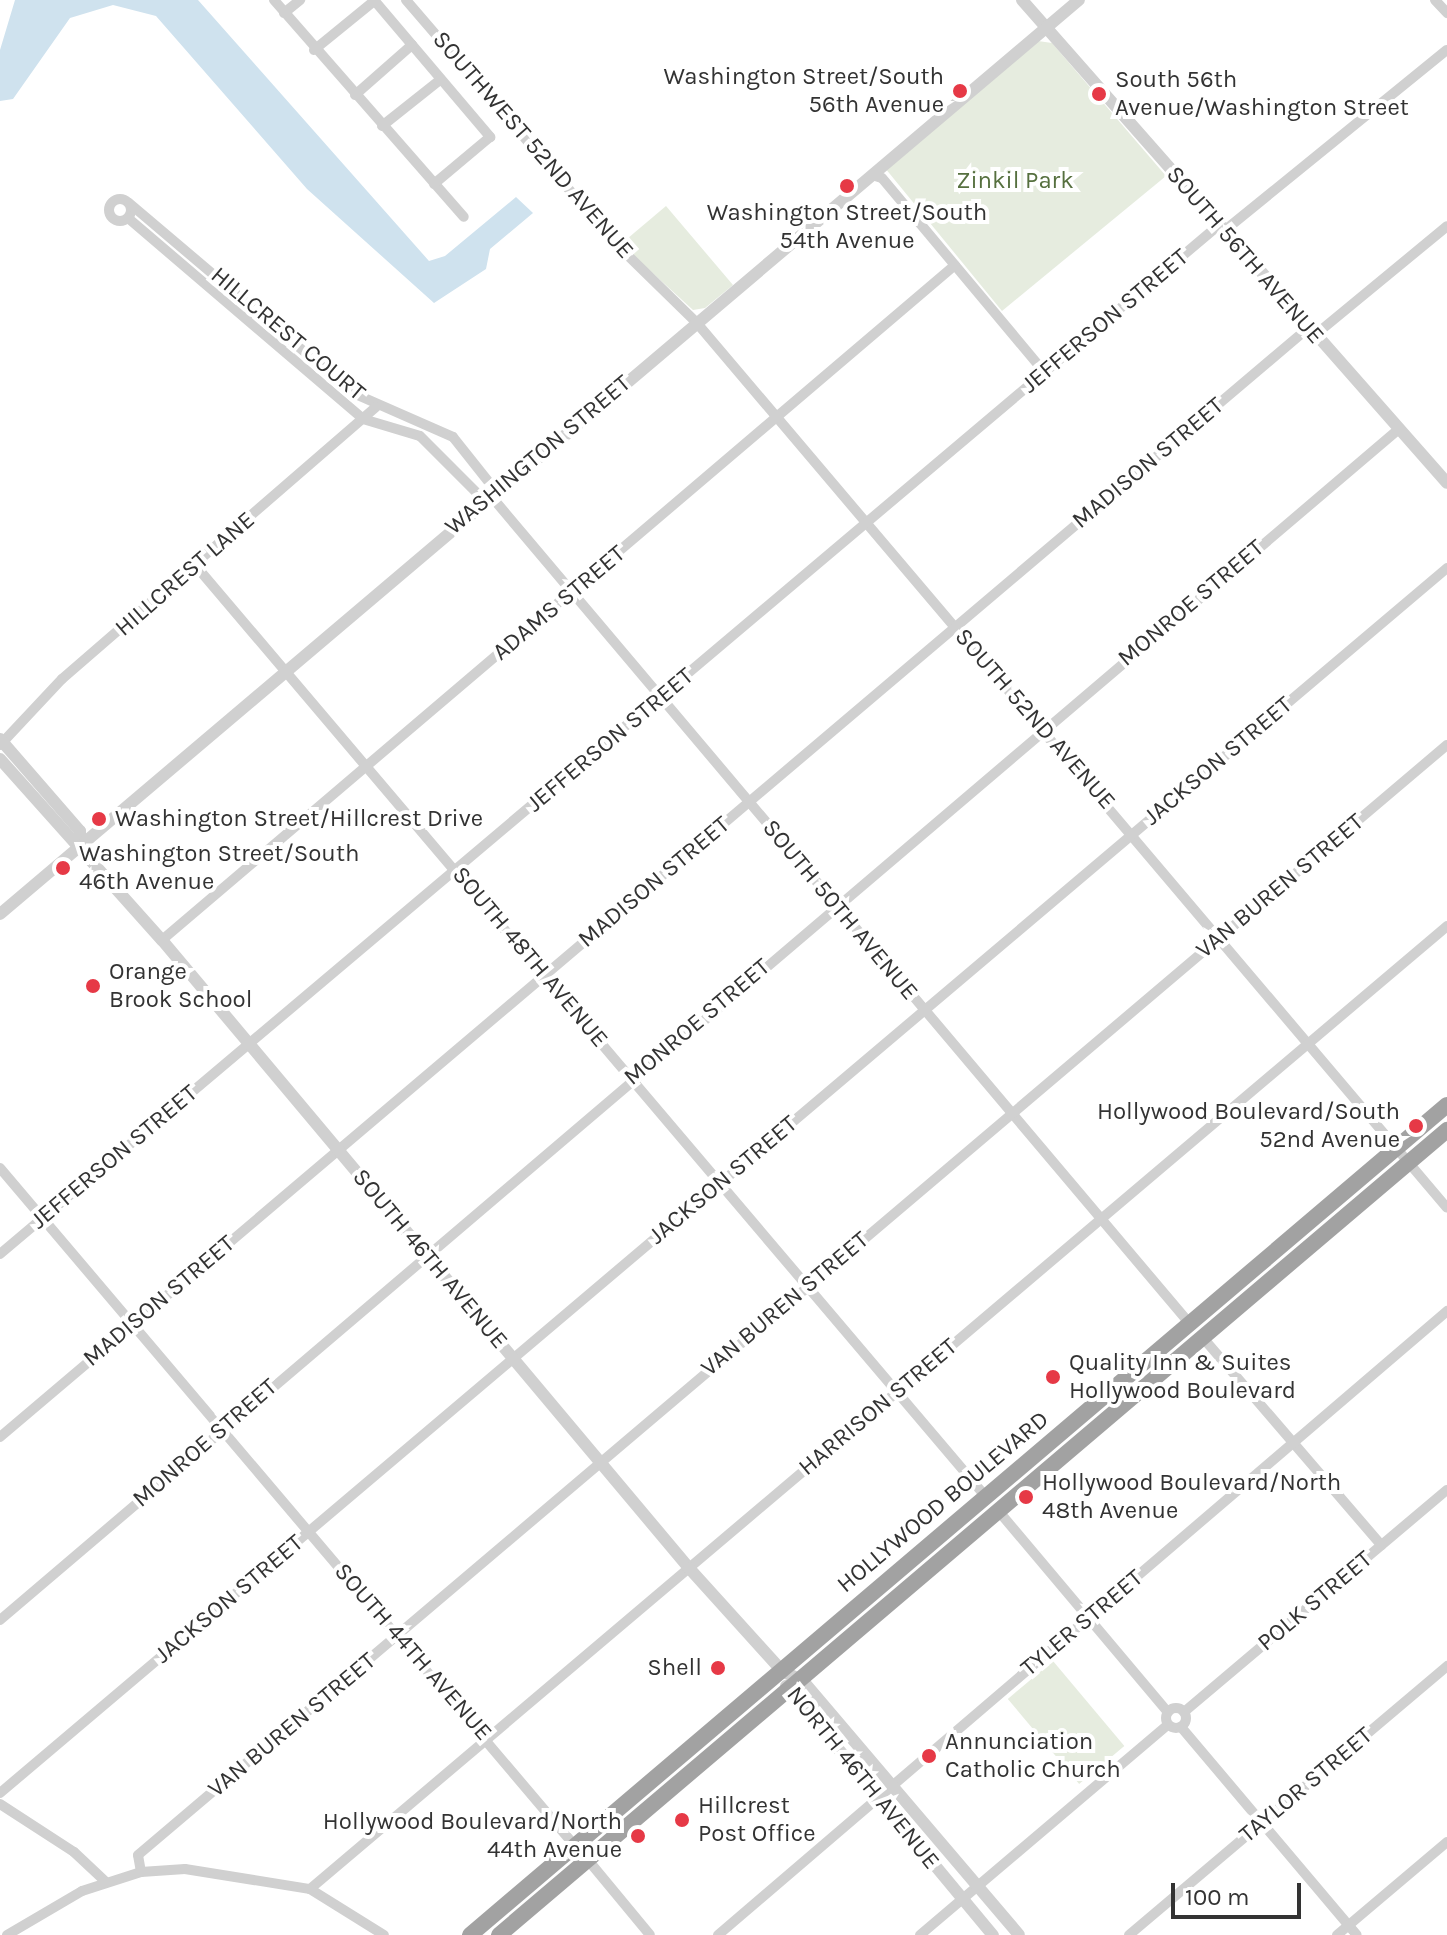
<!DOCTYPE html>
<style>
body{margin:0}
#map{position:relative;width:1447px;height:1935px;overflow:hidden;background:#fff;font-family:Karla,sans-serif}
div>[style]{position:absolute}
[style*='--x']{left:calc(var(--x)*1px);top:calc(var(--y)*1px);width:calc(var(--w)*1px);rotate:calc(var(--a)*1deg)}
.green>*{inset:0;background:#e6ecdf;transform-origin:0 0}
.water>*{inset:0;background:#cfe2ee}
.minor>*{height:10px;margin:-5px;padding:0 5px;transform-origin:5px;border-radius:5px;background:#d0d0d0}
.minor>.ring{margin:-5px;padding:0;box-sizing:content-box;background:none;border:10px solid #d0d0d0;border-radius:50%}
.tertiary>*{height:12px;margin:-6px;padding:0 6px;transform-origin:6px;border-radius:6px;background:#d0d0d0}
.trunk>*{height:16px;margin:-8px;padding:0 8px;transform-origin:8px;border-radius:8px;background:#a2a2a2}
.dots>*{width:22px;height:22px;translate:-50% -50%;box-sizing:border-box;border:4px solid #fff;border-radius:50%}
span{translate:-50% -50%;white-space:nowrap;text-align:center;line-height:1.15;-webkit-text-stroke:8px #fff;paint-order:stroke}
.poi-label{font-size:24px;color:#333}
.right{translate:-100% -50%;text-align:right}
.left{translate:0 -50%;text-align:left}
.street-label{font-size:24px;color:#333}
.park-label{font-size:24px;color:#56703f}
.scale{position:absolute;left:1171px;top:1883px;width:130px;height:36px;box-sizing:border-box;border:4px solid #333;border-top:0;padding-left:10px;font-size:24px;line-height:28px;white-space:nowrap;color:#333;-webkit-text-stroke:6px #fff;paint-order:stroke}
</style>
<div id="map">
<div class="green">
<div style="clip-path:polygon(1038px 41px,1052px 43px,1166px 176px,1002px 311px,885px 168px)"></div>
<div style="clip-path:polygon(666px 206px,733px 285px,705px 308px,693px 310px,621px 244px)"></div>
<div style="left:1053px;top:1661px;width:111px;height:59px;rotate:50deg"></div>
</div>
<div class="water">
<div style="clip-path:polygon(15px 0,198px 0,429px 261px,445px 256px,516px 197px,533px 213px,490px 249px,486px 269px,434px 303px,307px 189px,156px 16px,113px 5px,70px 18px,13px 99px,0 101px,0 50px)"></div>
</div>
<div class="minor">
<div style="--x:274;--y:0;--w:288;--a:48.8"></div>
<div style="--x:374;--y:0;--w:180;--a:49.7"></div>
<div style="--x:490;--y:137;--w:73;--a:140"></div>
<div style="--x:406;--y:0;--w:319;--a:49.3"></div>
<div style="--x:614;--y:242;--w:115;--a:44.3"></div>
<div style="--x:696;--y:322;--w:1161;--a:49.71"></div>
<div style="--x:1435;--y:0;--w:18;--a:47"></div>
<div style="--x:284;--y:13;--w:21;--a:-39"></div>
<div style="--x:314;--y:50;--w:77;--a:-39.2"></div>
<div style="--x:355;--y:95;--w:76;--a:-41.3"></div>
<div style="--x:382;--y:126;--w:75;--a:-38.5"></div>
<div style="--x:872;--y:175;--w:10;--a:17"></div>
<div style="--x:882;--y:178;--w:253;--a:50.1"></div>
<div class="ring" style="left:109px;top:199px;width:12px;height:12px"></div>
<div style="--x:129;--y:203;--w:294;--a:40.3"></div>
<div style="--x:353;--y:393;--w:109;--a:23.7"></div>
<div style="--x:453;--y:437;--w:63;--a:51.5"></div>
<div style="--x:492;--y:486;--w:10;--a:96"></div>
<div style="--x:128;--y:218;--w:309;--a:40.5"></div>
<div style="--x:363;--y:419;--w:59;--a:16.6"></div>
<div style="--x:420;--y:436;--w:83;--a:45"></div>
<div style="--x:479;--y:495;--w:12;--a:5"></div>
<div style="--x:1224;--y:231;--w:287;--a:-39.1"></div>
<div style="--x:1315;--y:335;--w:171;--a:-39.5"></div>
<div style="--x:491;--y:496;--w:1084;--a:49.83"></div>
<div style="--x:196;--y:566;--w:1221;--a:49.68"></div>
<div style="--x:0;--y:745;--w:91;--a:-46.8"></div>
<div style="--x:62;--y:679;--w:415;--a:-40.9"></div>
<div style="--x:162;--y:940;--w:1041;--a:-40.4"></div>
<div style="--x:0;--y:1168;--w:889;--a:49.7"></div>
<div style="--x:0;--y:1254;--w:1595;--a:-40.17"></div>
<div style="--x:1204;--y:1339;--w:272;--a:49.3"></div>
<div style="--x:0;--y:1437;--w:1715;--a:-40.29"></div>
<div style="--x:1001;--y:1514;--w:259;--a:49.9"></div>
<div style="--x:0;--y:1620;--w:1837;--a:-40.41"></div>
<div class="ring" style="left:1166px;top:1708px;width:10px;height:10px"></div>
<div style="--x:1184;--y:1712;--w:344;--a:-40.2"></div>
<div style="--x:1181;--y:1727;--w:272;--a:49.8"></div>
<div style="--x:0;--y:1793;--w:1896;--a:-40.25"></div>
<div style="--x:0;--y:1804;--w:88;--a:33"></div>
<div style="--x:74;--y:1852;--w:44;--a:43.2"></div>
<div style="--x:588;--y:1860;--w:97;--a:50.4"></div>
<div style="--x:141;--y:1872;--w:17;--a:-100"></div>
<div style="--x:138;--y:1855;--w:1716;--a:-40.3"></div>
<div style="--x:310;--y:1889;--w:1490;--a:-40.26"></div>
<div style="--x:7;--y:1935;--w:87;--a:-30.4"></div>
<div style="--x:82;--y:1891;--w:62;--a:-17.9"></div>
<div style="--x:141;--y:1872;--w:44;--a:-3.9"></div>
<div style="--x:185;--y:1869;--w:127;--a:9.1"></div>
<div style="--x:310;--y:1889;--w:87;--a:31.9"></div>
<div style="--x:718;--y:1935;--w:960;--a:-40.56"></div>
<div style="--x:920;--y:1935;--w:325;--a:-40.3"></div>
<div style="--x:1129;--y:1935;--w:417;--a:-40.2"></div>
<div style="--x:1337;--y:1935;--w:144;--a:-40.2"></div>
</div>
<div class="tertiary">
<div style="--x:1022;--y:0;--w:643;--a:48.65"></div>
<div style="--x:0;--y:739;--w:122;--a:49"></div>
<div style="--x:80;--y:831;--w:14;--a:90"></div>
<div style="--x:0;--y:759;--w:243;--a:48.2"></div>
<div style="--x:162;--y:940;--w:820;--a:50"></div>
<div style="--x:689;--y:1568;--w:139;--a:47.9"></div>
<div style="--x:782;--y:1671;--w:23;--a:25"></div>
<div style="--x:803;--y:1681;--w:333;--a:49.6"></div>
<div style="--x:0;--y:914;--w:1414;--a:-40.27"></div>
<div style="--x:786;--y:1686;--w:324;--a:50.3"></div>
</div>
<div class="trunk">
<div style="--x:470;--y:1935;--w:1282;--a:-40.35"></div>
<div style="--x:499;--y:1935;--w:1244;--a:-40.34"></div>
</div>
<div class="dots">
<div style="left:960px;top:91px;background:#e63946"></div>
<div style="left:1099px;top:94px;background:#e63946"></div>
<div style="left:847px;top:186px;background:#e63946"></div>
<div style="left:99px;top:819px;background:#e63946"></div>
<div style="left:63px;top:868px;background:#e63946"></div>
<div style="left:93px;top:986px;background:#e63946"></div>
<div style="left:1416px;top:1126px;background:#e63946"></div>
<div style="left:1053px;top:1377px;background:#e63946"></div>
<div style="left:1026px;top:1497px;background:#e63946"></div>
<div style="left:718px;top:1668px;background:#e63946"></div>
<div style="left:929px;top:1756px;background:#e63946"></div>
<div style="left:682px;top:1820px;background:#e63946"></div>
<div style="left:638px;top:1836px;background:#e63946"></div>
</div>
<div class="poi-label">
<span class="right" style="left:944px;top:91px">Washington Street/South<br>56th Avenue</span>
<span class="left" style="left:1115px;top:94px">South 56th<br>Avenue/Washington Street</span>
<span style="left:847px;top:227px">Washington Street/South<br>54th Avenue</span>
<span class="left" style="left:115px;top:819px">Washington Street/Hillcrest Drive</span>
<span class="left" style="left:79px;top:868px">Washington Street/South<br>46th Avenue</span>
<span class="left" style="left:109px;top:986px">Orange<br>Brook School</span>
<span class="right" style="left:1400px;top:1126px">Hollywood Boulevard/South<br>52nd Avenue</span>
<span class="left" style="left:1069px;top:1377px">Quality Inn &amp; Suites<br>Hollywood Boulevard</span>
<span class="left" style="left:1042px;top:1497px">Hollywood Boulevard/North<br>48th Avenue</span>
<span class="right" style="left:702px;top:1668px">Shell</span>
<span class="left" style="left:945px;top:1756px">Annunciation<br>Catholic Church</span>
<span class="left" style="left:698px;top:1820px">Hillcrest<br>Post Office</span>
<span class="right" style="left:622px;top:1836px">Hollywood Boulevard/North<br>44th Avenue</span>
</div>
<div class="street-label">
<span style="left:533px;top:145px;rotate:49deg">SOUTHWEST 52ND AVENUE</span>
<span style="left:1245px;top:255px;rotate:49deg">SOUTH 56TH AVENUE</span>
<span style="left:1105px;top:321px;rotate:-40deg">JEFFERSON STREET</span>
<span style="left:288px;top:334px;rotate:40deg">HILLCREST COURT</span>
<span style="left:538px;top:455px;rotate:-40deg">WASHINGTON STREET</span>
<span style="left:1148px;top:463px;rotate:-40deg">MADISON STREET</span>
<span style="left:185px;top:574px;rotate:-41deg">HILLCREST LANE</span>
<span style="left:559px;top:603px;rotate:-40deg">ADAMS STREET</span>
<span style="left:1191px;top:603px;rotate:-40deg">MONROE STREET</span>
<span style="left:1035px;top:719px;rotate:49deg">SOUTH 52ND AVENUE</span>
<span style="left:610px;top:740px;rotate:-40deg">JEFFERSON STREET</span>
<span style="left:1218px;top:761px;rotate:-40deg">JACKSON STREET</span>
<span style="left:654px;top:882px;rotate:-40deg">MADISON STREET</span>
<span style="left:1280px;top:886px;rotate:-40deg">VAN BUREN STREET</span>
<span style="left:840px;top:910px;rotate:50deg">SOUTH 50TH AVENUE</span>
<span style="left:530px;top:957px;rotate:50deg">SOUTH 48TH AVENUE</span>
<span style="left:697px;top:1022px;rotate:-40deg">MONROE STREET</span>
<span style="left:114px;top:1157px;rotate:-40deg">JEFFERSON STREET</span>
<span style="left:723px;top:1180px;rotate:-40deg">JACKSON STREET</span>
<span style="left:430px;top:1259px;rotate:50deg">SOUTH 46TH AVENUE</span>
<span style="left:159px;top:1301px;rotate:-40deg">MADISON STREET</span>
<span style="left:785px;top:1304px;rotate:-40deg">VAN BUREN STREET</span>
<span style="left:878px;top:1407px;rotate:-40deg">HARRISON STREET</span>
<span style="left:205px;top:1443px;rotate:-41deg">MONROE STREET</span>
<span style="left:943px;top:1502px;rotate:-40deg">HOLLYWOOD BOULEVARD</span>
<span style="left:229px;top:1599px;rotate:-40deg">JACKSON STREET</span>
<span style="left:1315px;top:1601px;rotate:-40deg">POLK STREET</span>
<span style="left:1082px;top:1623px;rotate:-40deg">TYLER STREET</span>
<span style="left:413px;top:1652px;rotate:49deg">SOUTH 44TH AVENUE</span>
<span style="left:292px;top:1725px;rotate:-40deg">VAN BUREN STREET</span>
<span style="left:863px;top:1778px;rotate:51deg">NORTH 46TH AVENUE</span>
<span style="left:1306px;top:1785px;rotate:-40deg">TAYLOR STREET</span>
</div>
<div class="park-label">
<span style="left:1015px;top:181px">Zinkil Park</span>
</div>
<div class="scale">100 m</div>
</div>
